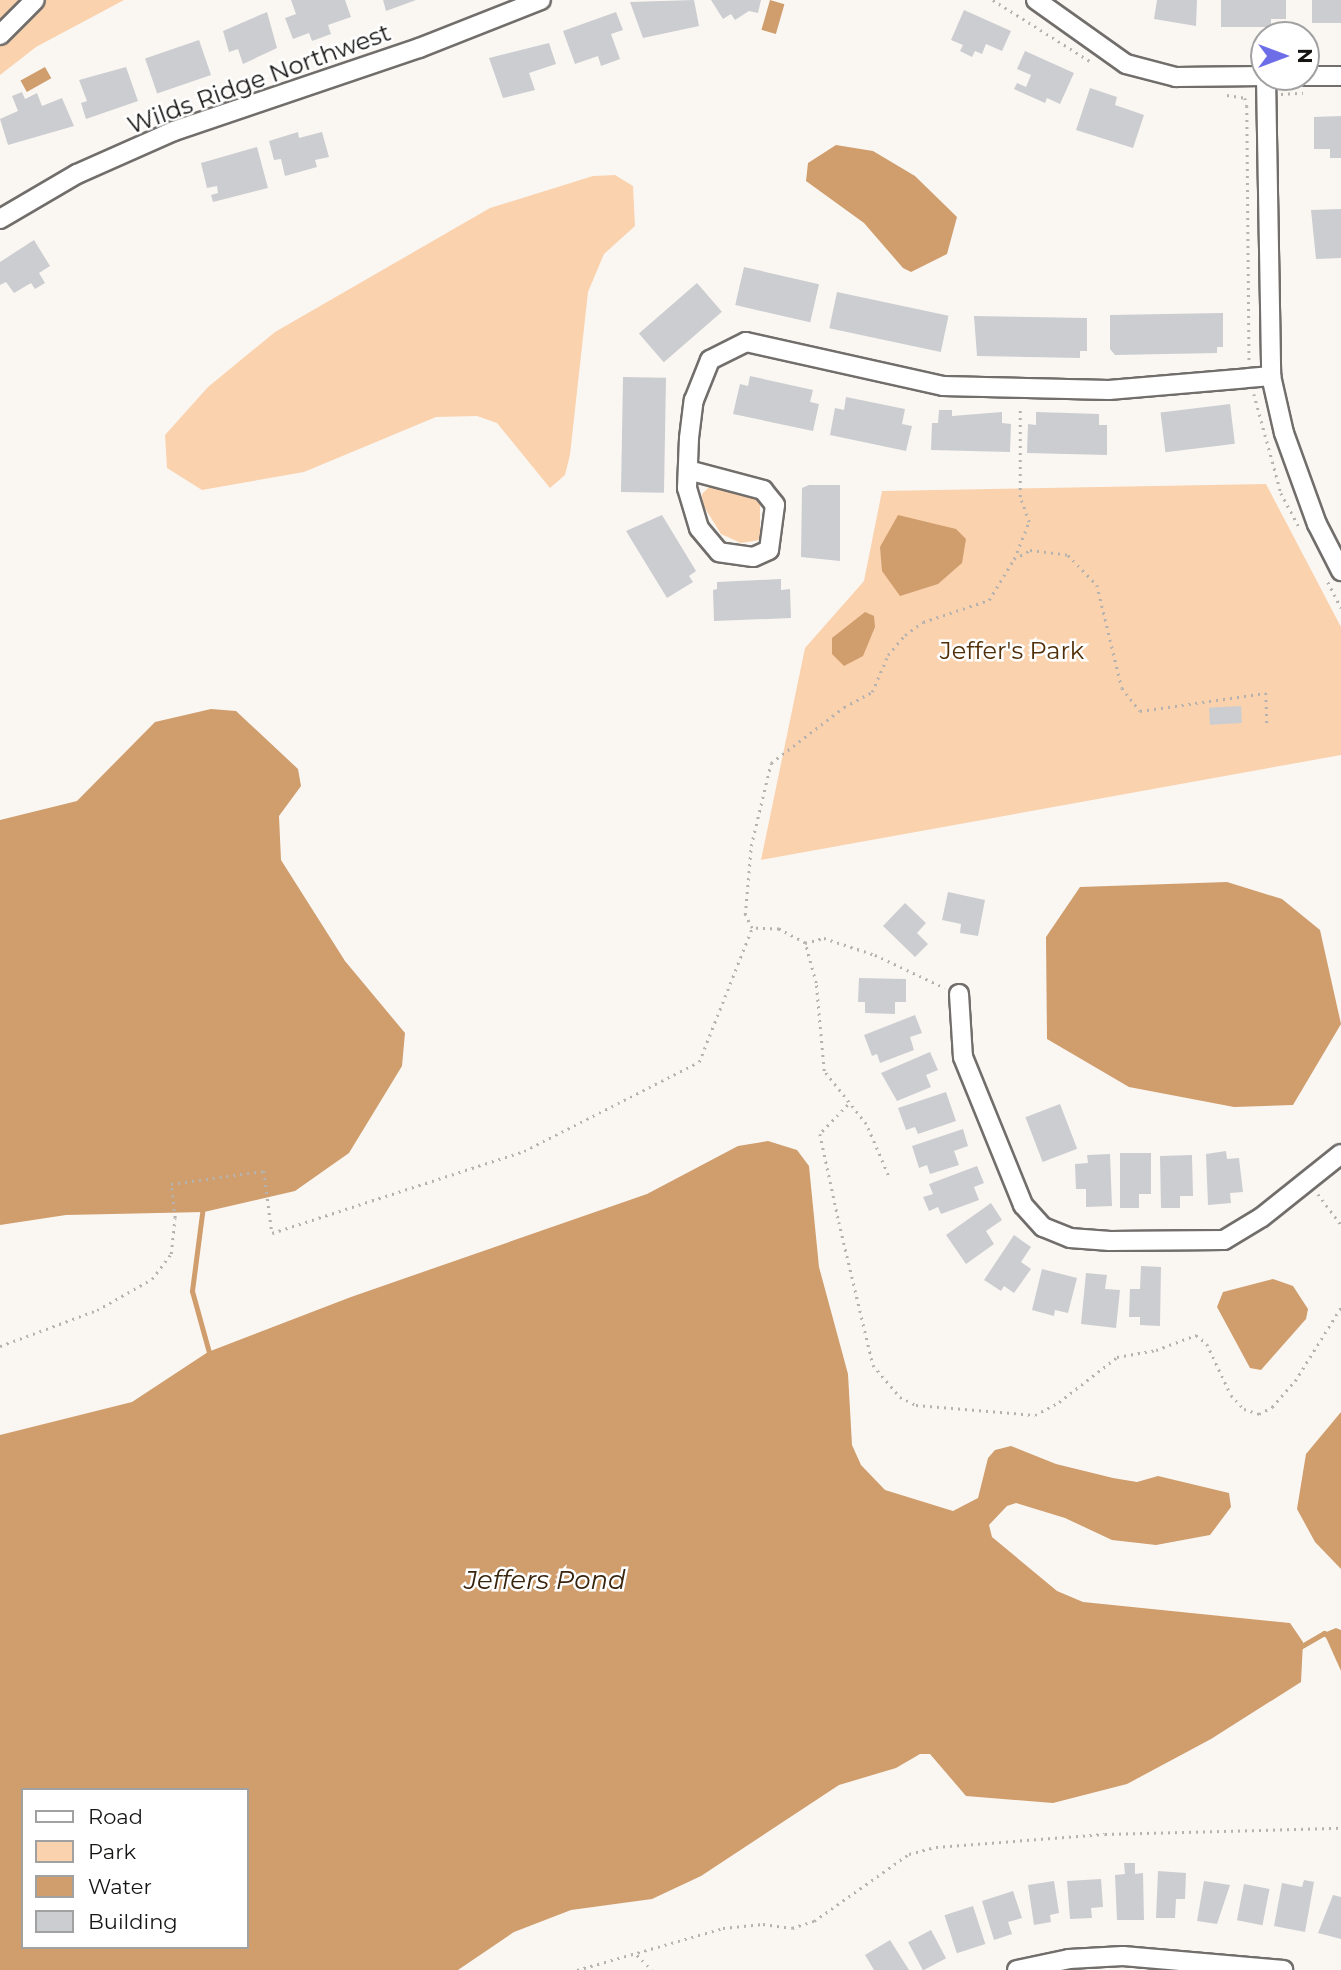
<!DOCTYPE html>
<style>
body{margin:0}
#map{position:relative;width:1341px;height:1970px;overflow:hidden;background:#faf7f3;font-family:Montserrat,sans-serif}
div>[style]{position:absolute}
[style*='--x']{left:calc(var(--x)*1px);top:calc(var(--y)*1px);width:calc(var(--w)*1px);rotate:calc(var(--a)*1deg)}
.green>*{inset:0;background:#fad2ae}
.water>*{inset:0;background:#d09d6d;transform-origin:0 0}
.stream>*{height:5px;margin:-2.5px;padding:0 2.5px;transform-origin:2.5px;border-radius:2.5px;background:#d09d6d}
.building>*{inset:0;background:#cccdd1;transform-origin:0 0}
.path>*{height:2.5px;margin-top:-1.25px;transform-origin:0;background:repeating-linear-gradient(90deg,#b5b2af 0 2px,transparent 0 7px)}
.roads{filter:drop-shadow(2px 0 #716e6b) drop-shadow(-2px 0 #716e6b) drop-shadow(0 2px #716e6b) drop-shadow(0 -2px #716e6b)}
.minor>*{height:18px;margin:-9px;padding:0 9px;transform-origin:9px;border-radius:9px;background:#fff}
span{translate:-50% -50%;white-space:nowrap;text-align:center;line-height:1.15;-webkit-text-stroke:5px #fff;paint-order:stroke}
.street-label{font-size:24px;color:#161514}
.park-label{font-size:24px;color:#502e07}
.water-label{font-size:26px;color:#39240e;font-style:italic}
.legend{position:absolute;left:21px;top:1788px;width:228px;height:161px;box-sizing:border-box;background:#fff;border:2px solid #a2a1a1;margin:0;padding:9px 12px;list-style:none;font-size:21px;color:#161514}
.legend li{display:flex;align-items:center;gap:14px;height:35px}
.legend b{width:35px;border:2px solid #a2a1a1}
.north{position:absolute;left:1250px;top:21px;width:70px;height:70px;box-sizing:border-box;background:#fff;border:2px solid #a2a1a1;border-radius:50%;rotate:90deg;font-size:19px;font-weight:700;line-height:28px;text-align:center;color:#161514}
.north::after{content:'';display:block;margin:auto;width:24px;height:32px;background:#6d6de7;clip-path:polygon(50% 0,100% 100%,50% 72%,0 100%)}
</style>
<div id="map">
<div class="green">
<div style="clip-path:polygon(0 0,124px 0,36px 47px,0 75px)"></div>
<div style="clip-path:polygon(615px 175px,633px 186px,635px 226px,604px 254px,588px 292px,570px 455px,565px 475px,550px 488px,497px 423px,477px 416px,436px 417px,304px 472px,202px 490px,167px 468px,165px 435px,208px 387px,275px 332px,490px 208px,593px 176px)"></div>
<div style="clip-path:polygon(1266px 484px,1341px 627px,1341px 755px,761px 860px,805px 648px,864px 581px,882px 491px)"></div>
<div style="clip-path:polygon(709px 487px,760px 500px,760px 540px,741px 543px,721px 534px,703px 505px,702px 494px)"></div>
</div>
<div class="water">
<div style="left:770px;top:0;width:15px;height:31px;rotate:16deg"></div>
<div style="left:45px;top:67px;width:13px;height:28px;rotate:61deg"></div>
<div style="clip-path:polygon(836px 145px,873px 151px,915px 176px,957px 217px,947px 254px,911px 272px,903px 268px,864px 223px,806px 181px,808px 163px)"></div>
<div style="clip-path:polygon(898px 515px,956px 529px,966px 539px,962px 563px,938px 584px,900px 596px,882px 571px,880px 547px)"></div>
<div style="clip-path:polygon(865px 612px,874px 616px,875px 627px,863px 656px,844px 666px,832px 654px,832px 638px)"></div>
<div style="clip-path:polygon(211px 709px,236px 711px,298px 769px,301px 786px,279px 816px,281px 860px,345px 961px,405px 1033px,402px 1066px,349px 1153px,295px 1191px,204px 1212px,66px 1215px,0 1225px,0 820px,77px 801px,155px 722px)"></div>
<div style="clip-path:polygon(1227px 882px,1282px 899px,1320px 930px,1341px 1024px,1293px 1105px,1234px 1107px,1129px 1087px,1047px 1039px,1046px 937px,1080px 887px)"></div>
<div style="clip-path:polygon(evenodd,768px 1141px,797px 1150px,809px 1166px,819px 1267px,848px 1374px,852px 1445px,861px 1465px,885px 1490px,953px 1511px,978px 1498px,988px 1458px,995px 1450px,1011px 1446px,1056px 1464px,1113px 1478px,1137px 1482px,1158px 1476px,1229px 1493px,1231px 1507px,1210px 1535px,1156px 1545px,1112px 1540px,1065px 1518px,1016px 1503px,1007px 1506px,989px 1525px,992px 1537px,1057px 1591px,1083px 1602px,1290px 1623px,1303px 1642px,1301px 1682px,1211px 1739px,1127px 1784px,1053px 1803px,966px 1796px,930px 1754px,920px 1754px,896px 1768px,839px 1785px,701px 1876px,652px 1899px,571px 1910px,514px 1932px,458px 1970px,0 1970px,0 1435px,132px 1402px,208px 1352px,351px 1297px,647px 1194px,738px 1146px,768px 1141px,23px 1790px,247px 1790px,247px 1947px,23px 1947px,23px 1790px)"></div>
<div style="clip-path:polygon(1273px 1279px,1293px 1286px,1308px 1309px,1306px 1319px,1261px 1370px,1250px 1368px,1217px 1307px,1223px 1292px)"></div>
<div style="clip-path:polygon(1341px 1412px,1341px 1569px,1315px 1542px,1297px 1509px,1306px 1454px)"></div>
<div style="clip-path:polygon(1336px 1628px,1341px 1630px,1341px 1671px,1324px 1633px)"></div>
</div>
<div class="stream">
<div style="--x:203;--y:1206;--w:86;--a:97.4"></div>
<div style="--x:192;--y:1291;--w:67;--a:74.5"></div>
<div style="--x:1300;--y:1647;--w:28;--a:-30"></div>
<div style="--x:1324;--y:1633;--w:21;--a:37"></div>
</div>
<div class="building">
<div style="clip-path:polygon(291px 0,345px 0,351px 17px,328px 25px,331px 34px,312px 41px,309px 33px,293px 39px,285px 18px,296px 14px)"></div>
<div style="clip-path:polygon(383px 0,416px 0,386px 11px)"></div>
<div style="clip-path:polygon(694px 0,699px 26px,643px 38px,630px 2px)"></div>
<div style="clip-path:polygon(711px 0,761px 0,758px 13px,749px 11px,735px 20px,731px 14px,723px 19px)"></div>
<div style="clip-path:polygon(1157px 0,1197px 0,1196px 26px,1154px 19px)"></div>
<div style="clip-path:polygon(1221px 0,1286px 0,1286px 19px,1271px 19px,1271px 27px,1221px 27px)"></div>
<div style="left:1312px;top:0;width:29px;height:23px"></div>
<div style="clip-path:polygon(964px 10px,1011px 31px,1002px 51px,986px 44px,982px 54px,975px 51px,972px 57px,960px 51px,963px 45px,951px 40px)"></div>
<div style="clip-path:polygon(267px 12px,277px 48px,243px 64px,238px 49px,229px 52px,223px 31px)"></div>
<div style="clip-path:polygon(616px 12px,623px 30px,611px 34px,620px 59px,601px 66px,598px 56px,575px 64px,563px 31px)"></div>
<div style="left:199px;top:40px;width:37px;height:57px;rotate:71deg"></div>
<div style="clip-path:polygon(549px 43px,556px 64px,529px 73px,535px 90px,503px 98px,489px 58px)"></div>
<div style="clip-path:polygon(1025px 51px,1074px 73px,1060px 104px,1047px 98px,1045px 103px,1014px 89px,1017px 83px,1026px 87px,1031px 75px,1017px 69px)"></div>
<div style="clip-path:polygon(126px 67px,138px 101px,86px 119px,81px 103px,87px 101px,79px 80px)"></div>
<div style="clip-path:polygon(1090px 88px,1117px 97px,1115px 105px,1144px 115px,1133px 148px,1076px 130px)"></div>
<div style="clip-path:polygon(22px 92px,25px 99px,37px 93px,42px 106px,62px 98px,74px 126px,8px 145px,0 119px,18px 111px,12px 96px)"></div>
<div style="clip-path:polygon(1341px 116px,1341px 158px,1330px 158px,1330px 149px,1314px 149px,1314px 117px)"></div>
<div style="clip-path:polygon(298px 132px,299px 138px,322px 132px,329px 157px,315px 160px,317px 167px,285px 176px,281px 159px,274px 160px,269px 141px)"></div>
<div style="clip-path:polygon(257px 147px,268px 188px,213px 202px,211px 195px,218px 193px,217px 186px,207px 188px,201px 163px)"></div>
<div style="clip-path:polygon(1341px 209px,1341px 258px,1316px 259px,1311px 210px)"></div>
<div style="clip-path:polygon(34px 240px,50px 266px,39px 273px,45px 283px,35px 289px,31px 283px,14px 293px,6px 282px,0 285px,0 262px)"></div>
<div style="left:744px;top:267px;width:77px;height:39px;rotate:13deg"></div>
<div style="left:697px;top:283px;width:38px;height:77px;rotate:49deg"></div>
<div style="left:837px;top:292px;width:114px;height:37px;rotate:12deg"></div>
<div style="clip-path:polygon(1223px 313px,1223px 347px,1217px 347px,1217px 353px,1115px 355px,1110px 349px,1110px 315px)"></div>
<div style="clip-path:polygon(974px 316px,1087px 318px,1087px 351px,1080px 351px,1080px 358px,977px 356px)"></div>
<div style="clip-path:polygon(750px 376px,813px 390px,810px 402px,819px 404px,813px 431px,733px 414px,740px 384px,748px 386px)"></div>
<div style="left:623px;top:377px;width:43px;height:115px;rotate:1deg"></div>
<div style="clip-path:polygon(846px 397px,905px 409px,902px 424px,912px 426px,906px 451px,830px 435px,835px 408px,844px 410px)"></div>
<div style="left:1230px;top:404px;width:40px;height:70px;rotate:83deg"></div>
<div style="clip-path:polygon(939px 410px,952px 410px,952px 416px,1002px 412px,1002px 423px,1011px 424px,1010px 452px,931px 450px,932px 423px,938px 423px)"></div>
<div style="clip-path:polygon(1036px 412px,1099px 414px,1099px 425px,1107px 425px,1107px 455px,1027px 453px,1028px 424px,1036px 425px)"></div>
<div style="clip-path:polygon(809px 485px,840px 485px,840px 561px,801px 557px,802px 488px)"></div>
<div style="clip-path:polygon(662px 515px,696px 571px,689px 576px,693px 582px,667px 598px,626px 531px)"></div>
<div style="clip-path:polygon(781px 579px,781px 590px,790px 589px,791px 618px,714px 621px,713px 590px,717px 589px,717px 582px)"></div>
<div style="left:1241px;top:706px;width:17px;height:32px;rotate:87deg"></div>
<div style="clip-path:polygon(948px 892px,985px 900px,978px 936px,960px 933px,961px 924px,942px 920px)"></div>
<div style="clip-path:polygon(905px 903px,926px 923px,917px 933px,928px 944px,915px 957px,883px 926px)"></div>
<div style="clip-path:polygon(859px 978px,906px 979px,906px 1002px,895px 1002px,895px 1014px,865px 1013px,865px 1002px,858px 1002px)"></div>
<div style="clip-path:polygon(915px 1015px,922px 1033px,910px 1037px,914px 1050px,880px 1063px,877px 1054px,872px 1056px,864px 1035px)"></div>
<div style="clip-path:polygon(930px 1052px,938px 1070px,926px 1075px,931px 1087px,897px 1101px,881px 1073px)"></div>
<div style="clip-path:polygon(946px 1092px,956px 1121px,918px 1134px,915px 1127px,906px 1130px,898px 1108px)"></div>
<div style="left:1060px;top:1104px;width:48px;height:37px;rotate:69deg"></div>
<div style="clip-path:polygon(963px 1129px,968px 1146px,954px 1151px,959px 1165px,930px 1174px,927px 1165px,919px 1168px,912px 1146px)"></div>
<div style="clip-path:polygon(1226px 1151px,1227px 1159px,1239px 1158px,1243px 1192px,1230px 1193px,1231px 1203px,1208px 1205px,1206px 1154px)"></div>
<div style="clip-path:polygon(1120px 1153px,1151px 1153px,1151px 1194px,1139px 1194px,1139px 1208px,1120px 1208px)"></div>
<div style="clip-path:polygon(1110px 1154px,1112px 1206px,1086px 1207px,1086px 1189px,1076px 1189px,1075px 1164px,1088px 1163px,1087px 1155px)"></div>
<div style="clip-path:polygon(1192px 1155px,1193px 1196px,1180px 1196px,1180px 1208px,1161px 1208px,1160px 1156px)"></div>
<div style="clip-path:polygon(977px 1166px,984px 1183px,974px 1187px,979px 1200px,941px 1214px,938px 1207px,929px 1211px,923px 1197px,933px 1194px,929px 1184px)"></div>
<div style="clip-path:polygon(991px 1203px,1002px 1220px,986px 1231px,994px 1244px,966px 1264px,946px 1235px)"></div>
<div style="clip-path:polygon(1014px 1235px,1031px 1247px,1021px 1262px,1031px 1269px,1014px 1293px,1004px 1286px,1001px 1291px,984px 1280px)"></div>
<div style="clip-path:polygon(1141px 1266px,1161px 1267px,1160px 1326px,1140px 1325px,1140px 1317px,1129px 1317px,1130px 1289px,1140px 1289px)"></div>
<div style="clip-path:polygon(1042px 1269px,1077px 1278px,1068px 1313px,1055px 1310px,1054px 1316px,1032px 1310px)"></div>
<div style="clip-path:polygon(1086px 1273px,1107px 1275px,1105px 1289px,1120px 1290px,1116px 1328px,1081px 1324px)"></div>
<div style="clip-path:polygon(1124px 1863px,1135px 1863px,1135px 1874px,1143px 1873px,1144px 1920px,1117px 1920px,1115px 1875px,1125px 1874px)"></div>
<div style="clip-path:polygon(1158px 1871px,1186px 1873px,1185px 1899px,1176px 1899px,1175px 1918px,1156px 1918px)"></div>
<div style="clip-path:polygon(1101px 1879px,1103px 1907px,1091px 1908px,1092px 1918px,1070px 1919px,1067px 1881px)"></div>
<div style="clip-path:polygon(1304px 1880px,1314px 1882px,1305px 1932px,1274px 1926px,1282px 1883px,1302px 1887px)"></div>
<div style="clip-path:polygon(1054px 1881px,1059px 1913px,1050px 1915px,1051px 1922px,1034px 1925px,1028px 1885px)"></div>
<div style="clip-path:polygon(1204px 1881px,1230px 1885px,1217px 1924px,1197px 1921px)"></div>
<div style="left:1244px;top:1884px;width:26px;height:37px;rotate:11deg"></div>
<div style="clip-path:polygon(1013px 1891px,1022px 1918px,1008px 1922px,1012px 1934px,994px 1940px,982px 1901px)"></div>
<div style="clip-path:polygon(1333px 1895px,1341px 1897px,1341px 1939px,1318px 1933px)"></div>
<div style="left:973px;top:1906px;width:40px;height:30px;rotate:72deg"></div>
<div style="left:931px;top:1930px;width:32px;height:26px;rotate:62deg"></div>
<div style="clip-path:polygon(890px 1940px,909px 1970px,874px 1970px,865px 1955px)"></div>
</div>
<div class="path">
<div style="--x:993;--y:0;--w:115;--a:32.2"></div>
<div style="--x:1281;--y:94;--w:22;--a:-3"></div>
<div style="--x:1227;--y:95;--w:18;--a:9"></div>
<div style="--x:1245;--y:98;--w:8;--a:76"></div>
<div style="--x:1247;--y:106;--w:254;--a:89.5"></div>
<div style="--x:1254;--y:394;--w:103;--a:74.7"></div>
<div style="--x:1281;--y:493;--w:38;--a:62"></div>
<div style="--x:1014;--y:559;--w:40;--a:-68"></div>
<div style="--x:1029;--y:522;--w:27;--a:-110"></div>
<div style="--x:1020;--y:497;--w:91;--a:-90"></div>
<div style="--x:1328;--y:582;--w:29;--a:63"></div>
<div style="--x:805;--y:943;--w:20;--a:-15"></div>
<div style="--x:824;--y:938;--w:54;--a:18.4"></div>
<div style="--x:875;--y:955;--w:77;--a:25.2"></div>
<div style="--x:848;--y:1105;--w:40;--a:134"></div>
<div style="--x:820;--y:1134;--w:90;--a:77.8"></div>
<div style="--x:839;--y:1222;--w:147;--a:76.6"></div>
<div style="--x:873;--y:1365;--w:42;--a:49.8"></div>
<div style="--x:900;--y:1397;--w:18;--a:27"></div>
<div style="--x:916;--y:1405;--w:119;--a:4.8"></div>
<div style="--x:1035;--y:1415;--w:27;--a:-28"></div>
<div style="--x:1059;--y:1402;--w:73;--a:-37.8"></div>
<div style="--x:1117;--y:1357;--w:40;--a:-10"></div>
<div style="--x:1156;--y:1350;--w:43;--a:-20.6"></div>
<div style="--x:1196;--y:1335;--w:14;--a:39"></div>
<div style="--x:1207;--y:1344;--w:56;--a:64.8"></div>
<div style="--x:1231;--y:1395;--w:19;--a:47"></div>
<div style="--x:1244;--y:1409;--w:16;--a:18"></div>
<div style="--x:1259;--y:1414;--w:15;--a:-28"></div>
<div style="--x:1272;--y:1407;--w:35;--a:-49"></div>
<div style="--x:1295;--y:1381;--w:87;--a:-58.1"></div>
<div style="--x:888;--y:1175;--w:56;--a:-113.3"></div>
<div style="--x:866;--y:1124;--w:68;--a:-128.4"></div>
<div style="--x:824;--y:1071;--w:88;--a:-95.2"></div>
<div style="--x:816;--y:983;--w:41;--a:-105.4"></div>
<div style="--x:805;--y:943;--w:30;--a:-152"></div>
<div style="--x:779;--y:929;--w:27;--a:-178"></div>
<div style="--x:752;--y:928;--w:15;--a:-118"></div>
<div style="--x:745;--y:915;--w:69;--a:-85"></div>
<div style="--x:751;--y:846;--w:85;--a:-76.5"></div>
<div style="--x:771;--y:763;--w:92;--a:-37.5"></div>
<div style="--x:844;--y:707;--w:32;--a:-28"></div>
<div style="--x:872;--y:692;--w:40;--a:-66.6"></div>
<div style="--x:888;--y:655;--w:26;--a:-50"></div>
<div style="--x:905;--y:635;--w:22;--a:-36"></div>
<div style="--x:923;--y:622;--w:70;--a:-18.4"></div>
<div style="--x:989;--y:600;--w:48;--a:-58.6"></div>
<div style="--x:1014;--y:559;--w:18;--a:-29"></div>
<div style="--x:1030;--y:550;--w:38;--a:7"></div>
<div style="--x:1068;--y:555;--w:42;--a:46"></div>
<div style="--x:1097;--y:585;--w:106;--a:76.4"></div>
<div style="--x:1122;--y:688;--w:29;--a:52"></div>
<div style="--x:1140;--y:711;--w:127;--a:-8.1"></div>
<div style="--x:1266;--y:693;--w:30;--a:88"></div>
<div style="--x:1318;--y:1194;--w:39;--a:53"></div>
<div style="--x:0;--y:1346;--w:103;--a:-20.4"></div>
<div style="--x:97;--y:1310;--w:63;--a:-29.4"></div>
<div style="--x:152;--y:1279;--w:31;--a:-53"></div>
<div style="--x:171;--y:1254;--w:36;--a:-84"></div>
<div style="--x:175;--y:1218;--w:34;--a:-97"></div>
<div style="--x:171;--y:1184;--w:94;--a:-8"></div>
<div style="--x:264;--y:1171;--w:63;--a:82.6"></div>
<div style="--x:272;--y:1233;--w:265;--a:-18"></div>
<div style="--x:524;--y:1151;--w:196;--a:-27"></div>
<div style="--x:699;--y:1062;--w:144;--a:-68.4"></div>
<div style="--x:637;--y:1955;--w:21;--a:45"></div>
<div style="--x:577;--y:1970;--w:152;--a:-16"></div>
<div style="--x:723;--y:1928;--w:40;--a:-5.7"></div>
<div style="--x:763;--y:1924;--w:29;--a:8"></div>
<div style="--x:792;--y:1928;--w:23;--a:-18"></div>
<div style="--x:814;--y:1921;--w:116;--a:-35.2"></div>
<div style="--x:909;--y:1854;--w:28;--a:-15"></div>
<div style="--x:936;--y:1847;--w:169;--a:-4.4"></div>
<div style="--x:1105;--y:1834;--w:236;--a:-1.5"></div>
</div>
<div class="roads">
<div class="minor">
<div style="--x:1036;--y:0;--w:110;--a:35.4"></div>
<div style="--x:1126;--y:64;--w:52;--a:14.6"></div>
<div style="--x:1176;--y:77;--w:88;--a:-0.7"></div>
<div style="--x:0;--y:35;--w:49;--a:-45"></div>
<div style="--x:1306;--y:76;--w:35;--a:0"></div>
<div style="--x:1266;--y:77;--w:299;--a:89"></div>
<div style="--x:1271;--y:376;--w:58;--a:77.2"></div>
<div style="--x:1284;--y:433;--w:97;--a:70.1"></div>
<div style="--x:1317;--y:524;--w:53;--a:62.9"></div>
<div style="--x:0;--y:219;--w:89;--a:-30.3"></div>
<div style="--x:77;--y:174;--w:106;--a:-23.9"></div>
<div style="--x:174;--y:131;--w:259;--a:-18.7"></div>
<div style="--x:419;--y:48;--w:131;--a:-21.5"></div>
<div style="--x:688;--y:470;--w:78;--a:14.9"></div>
<div style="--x:763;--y:490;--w:19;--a:51"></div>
<div style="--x:775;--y:505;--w:45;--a:97.6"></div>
<div style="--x:769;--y:550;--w:17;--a:156"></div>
<div style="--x:753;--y:557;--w:34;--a:-172"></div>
<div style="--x:719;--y:552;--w:31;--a:-130"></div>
<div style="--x:699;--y:528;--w:42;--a:-106.7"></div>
<div style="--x:687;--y:488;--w:50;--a:-87.7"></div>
<div style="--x:689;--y:438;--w:38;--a:-83"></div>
<div style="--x:694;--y:400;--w:43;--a:-68.2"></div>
<div style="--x:710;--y:360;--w:40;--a:-26.6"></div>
<div style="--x:746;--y:342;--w:202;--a:12.6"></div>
<div style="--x:943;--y:386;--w:166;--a:1.4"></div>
<div style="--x:1109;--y:390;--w:163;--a:-4.9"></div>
<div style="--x:959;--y:994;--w:63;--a:86.4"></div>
<div style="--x:963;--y:1057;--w:160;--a:67.9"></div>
<div style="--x:1023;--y:1205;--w:30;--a:48"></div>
<div style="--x:1043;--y:1227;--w:29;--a:22"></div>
<div style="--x:1070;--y:1238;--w:40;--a:4.3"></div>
<div style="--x:1110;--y:1241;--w:114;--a:-0.5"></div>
<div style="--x:1224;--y:1240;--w:44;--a:-31.2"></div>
<div style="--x:1262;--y:1217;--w:101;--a:-38.6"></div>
<div style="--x:1017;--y:1970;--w:53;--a:-11.9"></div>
<div style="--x:1069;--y:1959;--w:54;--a:-3.2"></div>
<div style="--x:1123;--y:1956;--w:161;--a:5"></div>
</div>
</div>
<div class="street-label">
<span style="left:259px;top:79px;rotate:-20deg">Wilds Ridge Northwest</span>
</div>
<div class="park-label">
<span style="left:1012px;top:651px">Jeffer's Park</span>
</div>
<div class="water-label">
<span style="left:545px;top:1581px">Jeffers Pond</span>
</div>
<ul class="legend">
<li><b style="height:9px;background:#fff"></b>Road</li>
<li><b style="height:19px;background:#fad2ae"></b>Park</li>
<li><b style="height:19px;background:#d09d6d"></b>Water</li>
<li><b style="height:19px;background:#cccdd1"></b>Building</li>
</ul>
<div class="north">N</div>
</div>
